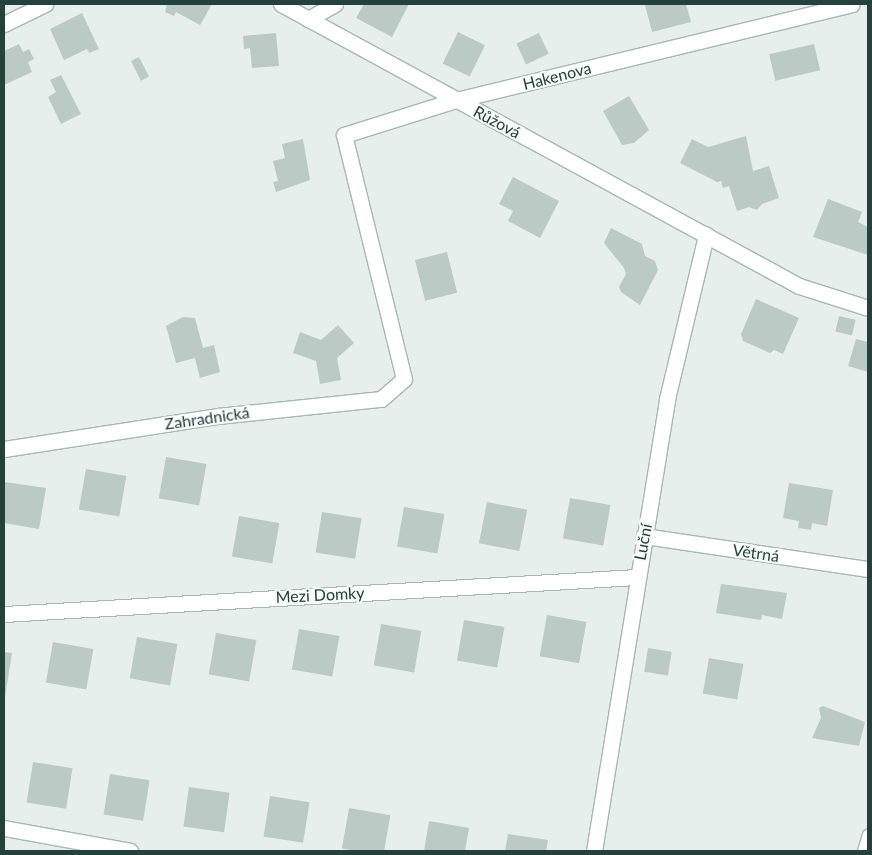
<!DOCTYPE html>
<meta charset="utf-8">
<style>
body{margin:0}
#map{position:relative;width:872px;height:855px;overflow:hidden;background:#e6efeb;font-family:Lato,sans-serif}
div>[style]{position:absolute}
[style*='--x']{left:calc(var(--x)*1px);top:calc(var(--y)*1px);width:calc(var(--w)*1px);rotate:calc(var(--a)*1deg)}
.building>*{inset:0;background:#bbcac4;transform-origin:0 0}
.roads{filter:drop-shadow(1px 0 #a8b8b2) drop-shadow(-1px 0 #a8b8b2) drop-shadow(0 1px #a8b8b2) drop-shadow(0 -1px #a8b8b2)}
.service>*{height:10px;margin:-5px;padding:0 5px;transform-origin:5px;border-radius:5px;background:#fff}
.minor>*{height:15px;margin:-7.5px;padding:0 7.5px;transform-origin:7.5px;border-radius:7.5px;background:#fff}
span{translate:-50% -50%;white-space:nowrap;text-align:center;line-height:1.15;-webkit-text-stroke:4px #f7fbf9;paint-order:stroke}
.street-label{font-size:16px;color:#24423a}
.frame{position:absolute;inset:0;border:5px solid #24423a;pointer-events:none}
</style>
<div id="map">
<div class="building">
<div style="clip-path:polygon(167px 4px,212px 4px,200px 25px,176px 12px,174px 16px,165px 12px)"></div>
<div style="clip-path:polygon(364px 4px,409px 4px,392px 37px,356px 18px)"></div>
<div style="clip-path:polygon(686px 4px,691px 22px,652px 32px,645px 5px)"></div>
<div style="clip-path:polygon(82px 13px,99px 49px,89px 53px,87px 49px,64px 60px,50px 29px)"></div>
<div style="left:458px;top:32px;width:30px;height:35px;rotate:26deg"></div>
<div style="clip-path:polygon(276px 33px,279px 66px,252px 68px,250px 48px,244px 49px,243px 36px)"></div>
<div style="left:539px;top:33px;width:23px;height:25px;rotate:65deg"></div>
<div style="clip-path:polygon(19px 44px,23px 52px,29px 49px,34px 59px,28px 62px,32px 72px,4px 85px,4px 51px)"></div>
<div style="left:814px;top:44px;width:27px;height:46px;rotate:77deg"></div>
<div style="left:139px;top:57px;width:22px;height:9px;rotate:63deg"></div>
<div style="clip-path:polygon(61px 75px,81px 114px,61px 124px,48px 97px,56px 92px,50px 80px)"></div>
<div style="clip-path:polygon(629px 96px,649px 130px,634px 143px,622px 145px,603px 111px)"></div>
<div style="clip-path:polygon(746px 136px,753px 171px,769px 166px,779px 198px,762px 204px,757px 210px,749px 207px,737px 211px,729px 186px,723px 188px,721px 181px,717px 182px,680px 163px,692px 139px,708px 147px)"></div>
<div style="clip-path:polygon(303px 139px,310px 180px,276px 192px,273px 182px,278px 181px,273px 161px,285px 158px,282px 144px)"></div>
<div style="clip-path:polygon(513px 177px,559px 201px,540px 238px,508px 221px,513px 211px,499px 204px)"></div>
<div style="clip-path:polygon(828px 199px,862px 212px,858px 222px,868px 227px,868px 255px,813px 237px)"></div>
<div style="clip-path:polygon(611px 228px,642px 244px,645px 256px,655px 261px,658px 270px,640px 305px,621px 292px,619px 287px,626px 274px,624px 268px,604px 243px)"></div>
<div style="left:447px;top:252px;width:42px;height:33px;rotate:76deg"></div>
<div style="clip-path:polygon(756px 299px,799px 318px,783px 354px,774px 350px,770px 353px,743px 341px,741px 334px)"></div>
<div style="left:839px;top:316px;width:17px;height:16px;rotate:13deg"></div>
<div style="clip-path:polygon(183px 317px,195px 318px,203px 348px,214px 345px,220px 372px,200px 378px,195px 358px,176px 363px,166px 326px)"></div>
<div style="clip-path:polygon(338px 325px,354px 343px,337px 358px,341px 380px,320px 384px,316px 361px,293px 353px,300px 332px,321px 340px)"></div>
<div style="clip-path:polygon(856px 339px,868px 342px,868px 372px,848px 366px)"></div>
<div style="left:166px;top:457px;width:41px;height:42px;rotate:10deg"></div>
<div style="left:86px;top:469px;width:41px;height:41px;rotate:10deg"></div>
<div style="clip-path:polygon(5px 482px,46px 488px,39px 529px,4px 523px)"></div>
<div style="clip-path:polygon(789px 483px,833px 490px,827px 526px,812px 523px,811px 530px,798px 528px,799px 521px,783px 518px)"></div>
<div style="left:570px;top:498px;width:41px;height:41px;rotate:10deg"></div>
<div style="left:487px;top:502px;width:41px;height:42px;rotate:11deg"></div>
<div style="left:404px;top:507px;width:41px;height:40px;rotate:10deg"></div>
<div style="left:322px;top:512px;width:40px;height:41px;rotate:9deg"></div>
<div style="left:239px;top:516px;width:41px;height:41px;rotate:10deg"></div>
<div style="clip-path:polygon(721px 584px,787px 593px,782px 619px,762px 615px,761px 620px,716px 613px)"></div>
<div style="left:547px;top:615px;width:40px;height:42px;rotate:10deg"></div>
<div style="left:464px;top:620px;width:41px;height:41px;rotate:10deg"></div>
<div style="left:381px;top:624px;width:41px;height:42px;rotate:10deg"></div>
<div style="left:299px;top:629px;width:41px;height:41px;rotate:10deg"></div>
<div style="left:216px;top:633px;width:41px;height:42px;rotate:10deg"></div>
<div style="left:137px;top:637px;width:41px;height:42px;rotate:10deg"></div>
<div style="left:53px;top:642px;width:41px;height:41px;rotate:10deg"></div>
<div style="left:648px;top:648px;width:24px;height:24px;rotate:9deg"></div>
<div style="clip-path:polygon(4px 652px,12px 653px,5px 697px,4px 697px)"></div>
<div style="left:709px;top:658px;width:35px;height:36px;rotate:10deg"></div>
<div style="clip-path:polygon(823px 706px,865px 722px,859px 746px,812px 738px,821px 718px,819px 708px)"></div>
<div style="left:33px;top:762px;width:40px;height:41px;rotate:9deg"></div>
<div style="left:110px;top:774px;width:40px;height:41px;rotate:9deg"></div>
<div style="left:189px;top:787px;width:41px;height:40px;rotate:8deg"></div>
<div style="left:270px;top:796px;width:40px;height:41px;rotate:9deg"></div>
<div style="left:349px;top:808px;width:42px;height:41px;rotate:10deg"></div>
<div style="clip-path:polygon(429px 821px,469px 828px,465px 851px,424px 851px)"></div>
<div style="clip-path:polygon(508px 834px,548px 840px,546px 851px,505px 851px)"></div>
</div>
<div class="roads">
<div class="service">
<div style="--x:863;--y:851;--w:17;--a:-73"></div>
</div>
<div class="minor">
<div style="--x:281;--y:4;--w:590;--a:28.56"></div>
<div style="--x:799;--y:286;--w:72;--a:17.7"></div>
<div style="--x:308;--y:19;--w:31;--a:-29"></div>
<div style="--x:4;--y:24;--w:46;--a:-26"></div>
<div style="--x:4;--y:449;--w:217;--a:-8.8"></div>
<div style="--x:218;--y:416;--w:164;--a:-6"></div>
<div style="--x:381;--y:399;--w:30;--a:-41"></div>
<div style="--x:404;--y:379;--w:251;--a:-103.8"></div>
<div style="--x:344;--y:135;--w:117;--a:-17.4"></div>
<div style="--x:456;--y:100;--w:407;--a:-13.6"></div>
<div style="--x:644;--y:536;--w:226;--a:8.4"></div>
<div style="--x:4;--y:614;--w:633;--a:-3.35"></div>
<div style="--x:4;--y:828;--w:128;--a:10.3"></div>
<div style="--x:594;--y:851;--w:458;--a:-80.8"></div>
<div style="--x:667;--y:399;--w:169;--a:-76.6"></div>
</div>
</div>
<div class="street-label">
<span style="left:557px;top:76px;rotate:-14deg">Hakenova</span>
<span style="left:497px;top:122px;rotate:28deg">Růžová</span>
<span style="left:207px;top:418px;rotate:-8deg">Zahradnická</span>
<span style="left:643px;top:542px;rotate:-79deg">Luční</span>
<span style="left:756px;top:553px;rotate:8deg">Větrná</span>
<span style="left:320px;top:595px;rotate:-3deg">Mezi Domky</span>
</div>
<div class="frame"></div>
</div>
